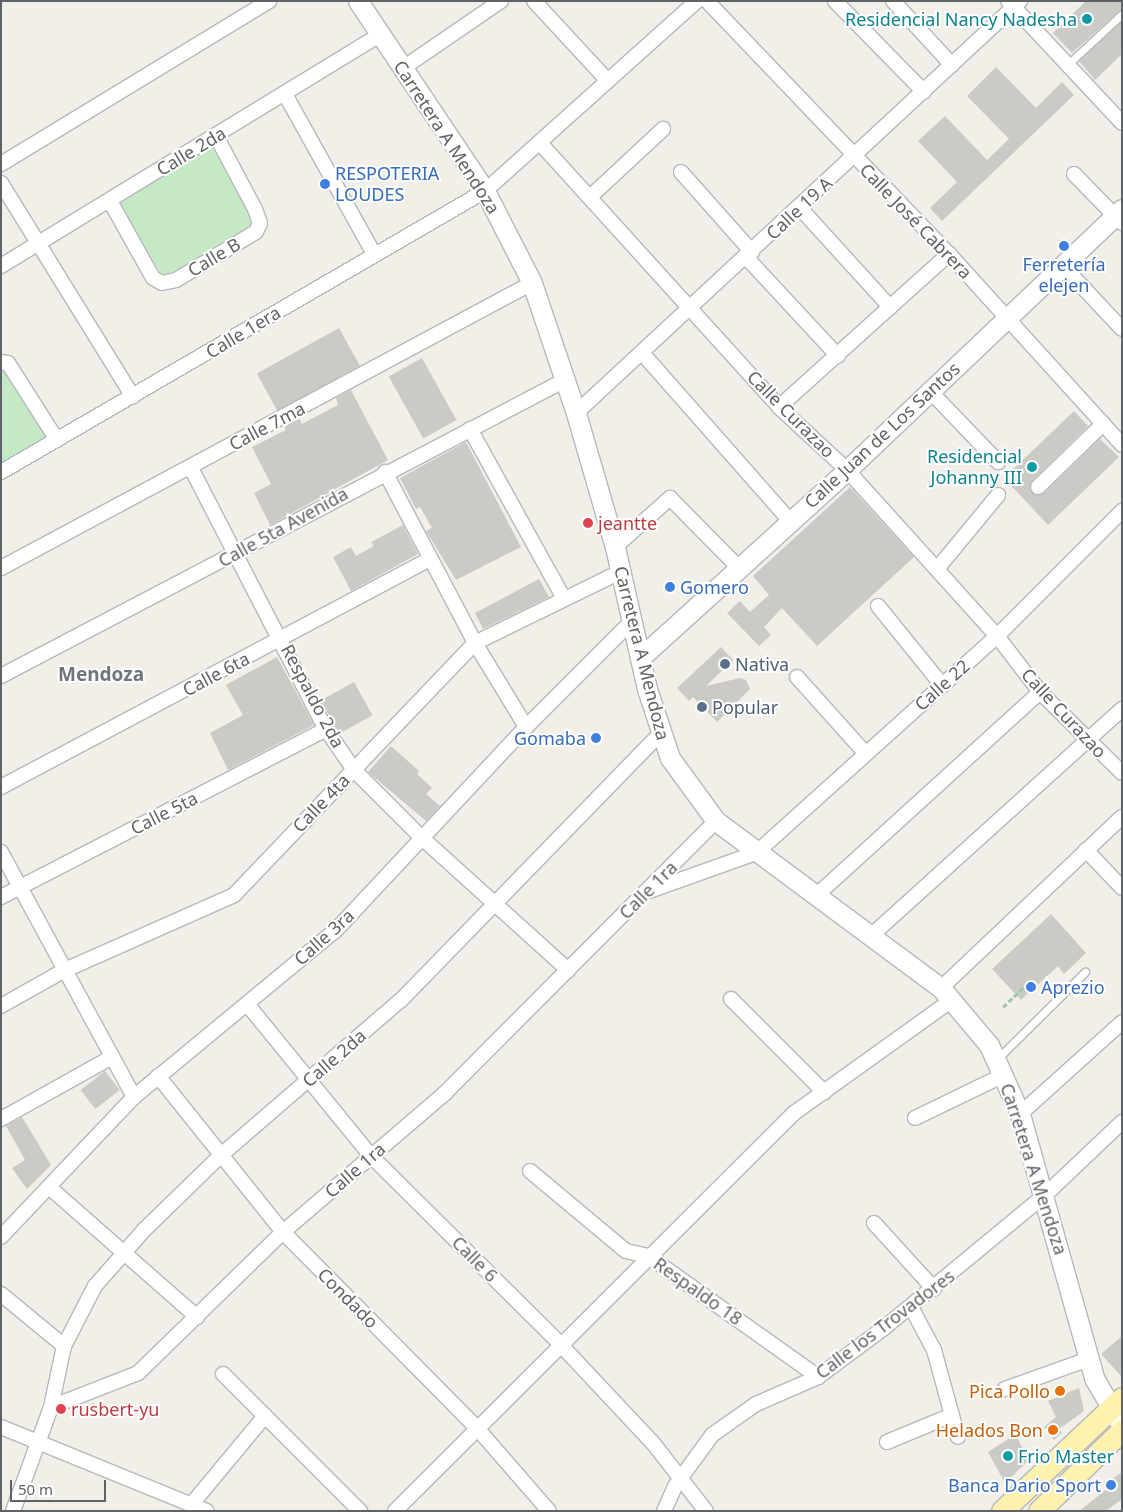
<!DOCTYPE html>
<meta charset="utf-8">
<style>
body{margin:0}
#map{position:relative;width:1123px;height:1512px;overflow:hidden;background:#f1efe8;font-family:"Noto Sans",sans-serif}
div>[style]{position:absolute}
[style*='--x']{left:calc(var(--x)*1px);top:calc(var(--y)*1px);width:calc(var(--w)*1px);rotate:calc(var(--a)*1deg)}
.green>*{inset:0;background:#c5e8c5;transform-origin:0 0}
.building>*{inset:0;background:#cccac5;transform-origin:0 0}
.path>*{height:2.5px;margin-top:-1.25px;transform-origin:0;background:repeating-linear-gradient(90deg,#9cc7a9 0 5px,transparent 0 7.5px)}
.roads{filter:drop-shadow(1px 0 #b5b8bc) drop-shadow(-1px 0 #b5b8bc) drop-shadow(0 1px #b5b8bc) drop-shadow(0 -1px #b5b8bc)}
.lane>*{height:7px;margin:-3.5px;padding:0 3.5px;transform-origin:3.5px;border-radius:3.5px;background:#fff}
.street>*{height:14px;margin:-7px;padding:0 7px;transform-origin:7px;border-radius:7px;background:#fff}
.secondary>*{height:19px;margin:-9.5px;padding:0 9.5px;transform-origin:9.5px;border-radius:9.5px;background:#fff}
.primary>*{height:21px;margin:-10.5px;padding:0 10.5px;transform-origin:10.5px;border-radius:10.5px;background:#fff2af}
.dots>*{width:14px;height:14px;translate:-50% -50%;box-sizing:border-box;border:2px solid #fff;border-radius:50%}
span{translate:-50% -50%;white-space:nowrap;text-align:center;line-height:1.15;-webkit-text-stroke:4px #fff;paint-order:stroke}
.culture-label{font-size:18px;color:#0d838f}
.right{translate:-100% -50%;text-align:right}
.left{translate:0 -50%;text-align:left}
.street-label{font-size:18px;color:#5f6368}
.shop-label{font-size:18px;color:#366cbe}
.health-label{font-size:18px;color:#be3a42}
.service-label{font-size:18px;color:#4e5e75}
.food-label{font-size:18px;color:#c56008}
.neighbourhood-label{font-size:19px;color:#70757a;font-weight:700}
.frame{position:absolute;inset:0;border:2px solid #5f6368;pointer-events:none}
.scale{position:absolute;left:10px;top:1480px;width:96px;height:22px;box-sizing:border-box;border:2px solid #5f6368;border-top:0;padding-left:6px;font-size:15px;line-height:18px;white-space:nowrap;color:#5f6368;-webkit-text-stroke:4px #fff;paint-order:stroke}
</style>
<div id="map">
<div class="green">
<div style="left:212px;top:147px;width:87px;height:109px;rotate:59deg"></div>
<div style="clip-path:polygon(1px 368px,47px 438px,1px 463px)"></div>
</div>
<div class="building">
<div style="clip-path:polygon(1086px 1px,1122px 1px,1122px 9px,1072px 53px,1053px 33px)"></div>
<div style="clip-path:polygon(1122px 21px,1122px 54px,1095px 80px,1079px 61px)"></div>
<div style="clip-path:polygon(996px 67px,1036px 108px,1062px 82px,1074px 95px,942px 221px,930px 208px,957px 182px,918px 141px,945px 116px,987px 160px,1009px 139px,967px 96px)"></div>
<div style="left:339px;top:328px;width:43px;height:94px;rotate:61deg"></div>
<div style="left:422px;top:358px;width:71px;height:38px;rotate:61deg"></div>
<div style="clip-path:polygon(351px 390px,388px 460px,270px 525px,254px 493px,271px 484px,252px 447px,286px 430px,284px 426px,299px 418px,302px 424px,338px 405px,336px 398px)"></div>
<div style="clip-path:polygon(1074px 411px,1088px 426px,1032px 481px,1032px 493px,1044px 493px,1100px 439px,1119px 457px,1048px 525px,1004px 478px)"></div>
<div style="clip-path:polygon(466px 442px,521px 547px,456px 580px,426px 531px,432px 528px,420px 507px,416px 509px,400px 478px)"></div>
<div style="clip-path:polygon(850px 487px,914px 557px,817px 646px,782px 608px,764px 627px,771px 635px,759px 646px,727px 613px,740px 601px,750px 612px,769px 595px,753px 576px)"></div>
<div style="clip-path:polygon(403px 525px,418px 554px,351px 591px,333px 557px,351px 547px,356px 556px,374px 546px,371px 542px)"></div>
<div style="clip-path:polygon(539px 579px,549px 597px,483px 629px,475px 613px)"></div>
<div style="clip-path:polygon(721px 647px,733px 660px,706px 686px,740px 678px,746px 680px,750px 689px,717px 722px,693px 697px,689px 701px,677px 688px)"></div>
<div style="clip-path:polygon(277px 657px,314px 725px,228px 770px,210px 733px,243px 715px,226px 685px)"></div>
<div style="left:354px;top:682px;width:38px;height:38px;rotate:61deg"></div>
<div style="clip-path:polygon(391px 746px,419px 771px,417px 774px,432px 788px,426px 794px,440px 806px,426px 821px,368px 772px)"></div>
<div style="clip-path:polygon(1051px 914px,1086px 953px,1064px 974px,1058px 966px,1021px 1000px,992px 969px)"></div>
<div style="left:105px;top:1071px;width:24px;height:31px;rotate:52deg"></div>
<div style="clip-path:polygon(22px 1117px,51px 1165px,27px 1189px,12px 1168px,25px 1160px,6px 1126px)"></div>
<div style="clip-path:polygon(1122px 1336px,1122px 1377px,1101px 1354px)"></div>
<div style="clip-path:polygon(1079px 1388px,1084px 1411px,1059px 1429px,1062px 1433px,1054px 1440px,1044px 1427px,1056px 1417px,1048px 1401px)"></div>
<div style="clip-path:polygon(1016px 1434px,1028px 1461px,1005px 1483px,988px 1452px)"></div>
<div style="clip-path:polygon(1122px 1472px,1122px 1499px,1106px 1511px,1079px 1511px,1107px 1489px,1104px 1485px)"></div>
</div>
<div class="path">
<div style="--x:1003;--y:1007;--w:28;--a:-44"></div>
</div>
<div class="roads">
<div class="lane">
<div style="--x:1067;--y:65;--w:75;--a:-42.8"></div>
<div style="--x:997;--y:1059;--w:124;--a:-44.7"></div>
</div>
<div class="street">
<div style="--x:534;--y:1;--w:109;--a:47.2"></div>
<div style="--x:707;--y:1;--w:350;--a:46.3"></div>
<div style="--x:949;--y:254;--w:258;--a:47.8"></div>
<div style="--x:835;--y:1;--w:127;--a:45.6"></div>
<div style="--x:893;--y:1;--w:87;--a:47.3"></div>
<div style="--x:1008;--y:1;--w:167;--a:46.9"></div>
<div style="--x:403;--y:68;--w:119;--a:-34.4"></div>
<div style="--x:285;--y:94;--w:183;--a:60.9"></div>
<div style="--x:540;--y:143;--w:356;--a:47.8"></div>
<div style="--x:779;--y:407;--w:93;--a:42.8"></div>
<div style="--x:847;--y:470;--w:224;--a:47.9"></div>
<div style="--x:997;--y:636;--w:71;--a:52.5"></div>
<div style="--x:1040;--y:692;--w:115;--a:44.6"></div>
<div style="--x:1;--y:164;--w:314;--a:-31.3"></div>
<div style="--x:681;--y:172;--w:107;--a:48.4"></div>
<div style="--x:1074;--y:174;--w:69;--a:45.6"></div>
<div style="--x:1;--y:183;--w:251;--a:58.3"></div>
<div style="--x:590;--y:197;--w:100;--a:-43"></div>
<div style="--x:110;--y:201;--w:88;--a:60.8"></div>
<div style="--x:153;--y:278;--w:10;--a:29"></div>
<div style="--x:162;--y:283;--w:14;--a:-12"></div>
<div style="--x:176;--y:280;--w:93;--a:-31"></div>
<div style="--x:256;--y:232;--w:10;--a:-66"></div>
<div style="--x:260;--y:223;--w:15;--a:-110"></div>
<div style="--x:255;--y:209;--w:83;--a:-118.1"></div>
<div style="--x:800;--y:208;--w:134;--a:47.7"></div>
<div style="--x:746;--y:257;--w:135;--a:47.1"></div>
<div style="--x:1;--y:266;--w:444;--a:-31.4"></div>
<div style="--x:1063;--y:266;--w:86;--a:46.9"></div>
<div style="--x:643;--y:354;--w:222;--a:48.6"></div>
<div style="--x:1;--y:362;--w:7;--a:8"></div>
<div style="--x:8;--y:363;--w:91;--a:57.5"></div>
<div style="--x:929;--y:390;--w:100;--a:46.2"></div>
<div style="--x:779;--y:407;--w:229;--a:-42"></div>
<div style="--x:576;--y:413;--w:606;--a:-42.86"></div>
<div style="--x:470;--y:429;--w:192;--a:61"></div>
<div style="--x:191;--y:468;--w:294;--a:62.7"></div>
<div style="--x:326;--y:729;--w:50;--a:55.7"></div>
<div style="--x:354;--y:770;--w:96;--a:45"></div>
<div style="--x:422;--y:838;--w:197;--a:42.1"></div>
<div style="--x:1;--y:472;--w:560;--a:-30.14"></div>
<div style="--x:485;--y:191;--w:285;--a:-41.9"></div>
<div style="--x:385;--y:472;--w:193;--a:62.2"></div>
<div style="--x:475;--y:643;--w:98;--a:58.7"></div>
<div style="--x:1038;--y:487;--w:91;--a:-44.1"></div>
<div style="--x:615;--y:547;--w:74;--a:-41.7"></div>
<div style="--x:670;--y:498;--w:100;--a:45.4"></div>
<div style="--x:1;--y:568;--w:603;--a:-28.22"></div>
<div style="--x:937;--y:569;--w:96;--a:-50.5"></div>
<div style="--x:878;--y:606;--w:102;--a:51"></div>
<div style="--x:1;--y:676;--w:637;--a:-27.69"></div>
<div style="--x:797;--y:677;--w:103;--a:48.1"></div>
<div style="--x:1;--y:787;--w:486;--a:-28"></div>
<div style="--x:1086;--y:850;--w:52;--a:46.5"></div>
<div style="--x:1;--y:852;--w:279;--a:61.5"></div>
<div style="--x:649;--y:891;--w:114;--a:-19.6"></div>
<div style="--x:756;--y:853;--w:324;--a:-42"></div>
<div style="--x:997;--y:636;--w:177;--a:-45"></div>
<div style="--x:818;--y:894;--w:300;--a:-42.3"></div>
<div style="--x:1;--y:897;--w:366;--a:-27.3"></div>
<div style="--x:873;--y:934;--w:336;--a:-42.1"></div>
<div style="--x:941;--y:988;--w:249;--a:-43.4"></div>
<div style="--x:731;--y:999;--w:132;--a:45"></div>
<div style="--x:247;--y:1004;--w:196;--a:50.8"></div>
<div style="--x:371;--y:1156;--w:265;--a:44.8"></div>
<div style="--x:559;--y:1343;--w:137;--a:46.8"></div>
<div style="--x:653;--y:1443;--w:86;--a:52.1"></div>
<div style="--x:1;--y:1006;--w:73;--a:-29.4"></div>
<div style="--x:65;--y:970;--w:185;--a:-23.9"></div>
<div style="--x:234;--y:895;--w:349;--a:-46.3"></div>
<div style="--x:475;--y:643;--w:161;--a:-26.1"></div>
<div style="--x:158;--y:1076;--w:200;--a:51.3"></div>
<div style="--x:283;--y:1232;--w:274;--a:45.3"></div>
<div style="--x:476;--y:1427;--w:111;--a:49"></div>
<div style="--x:1020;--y:1114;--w:137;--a:-42"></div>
<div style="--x:915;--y:1118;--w:99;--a:-25.8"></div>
<div style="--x:1;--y:1119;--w:127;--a:-29.2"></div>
<div style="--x:530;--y:1171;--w:125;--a:39.8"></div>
<div style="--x:626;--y:1251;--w:23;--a:13"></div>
<div style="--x:648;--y:1256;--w:209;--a:35.4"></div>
<div style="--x:49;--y:1187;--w:197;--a:41.3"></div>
<div style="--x:874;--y:1223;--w:89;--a:47.7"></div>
<div style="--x:1;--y:1237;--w:193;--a:-46.5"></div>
<div style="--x:134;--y:1097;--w:261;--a:-39.6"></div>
<div style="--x:335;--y:931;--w:279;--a:-46.9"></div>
<div style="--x:526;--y:727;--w:150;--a:-45"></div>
<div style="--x:1;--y:1294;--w:82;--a:39.5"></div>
<div style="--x:911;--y:1307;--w:49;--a:61.9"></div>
<div style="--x:934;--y:1350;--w:90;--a:74.6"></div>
<div style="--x:223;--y:1374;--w:194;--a:45"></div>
<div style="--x:1005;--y:1389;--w:89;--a:-19.7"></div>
<div style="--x:51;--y:1407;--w:62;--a:-78"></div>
<div style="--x:64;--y:1346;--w:68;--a:-62.7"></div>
<div style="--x:95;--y:1286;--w:74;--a:-48.8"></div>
<div style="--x:144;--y:1230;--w:106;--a:-44.2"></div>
<div style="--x:220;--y:1156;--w:239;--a:-40.8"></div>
<div style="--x:401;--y:1000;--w:371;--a:-45.8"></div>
<div style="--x:1;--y:1427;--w:222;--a:22.2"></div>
<div style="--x:887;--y:1442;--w:70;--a:-22.6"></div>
<div style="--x:191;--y:1505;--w:116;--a:-50.3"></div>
<div style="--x:13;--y:1511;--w:111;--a:-69.9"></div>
<div style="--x:51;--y:1407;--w:93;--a:-21.3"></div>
<div style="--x:138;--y:1373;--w:202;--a:-44.2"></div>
<div style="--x:283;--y:1232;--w:213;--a:-40.6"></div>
<div style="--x:445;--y:1093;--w:384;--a:-45.1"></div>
<div style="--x:395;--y:1511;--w:564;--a:-44.93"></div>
<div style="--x:794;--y:1113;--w:194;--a:-35.6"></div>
<div style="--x:664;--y:1511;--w:27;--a:-66"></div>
<div style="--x:675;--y:1486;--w:63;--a:-54"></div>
<div style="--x:712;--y:1435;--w:54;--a:-35.2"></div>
<div style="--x:756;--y:1404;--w:68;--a:-23.5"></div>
<div style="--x:818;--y:1377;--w:82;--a:-36.6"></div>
<div style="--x:884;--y:1328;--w:209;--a:-39.6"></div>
<div style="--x:1045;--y:1195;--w:106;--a:-43.5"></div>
</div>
<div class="secondary">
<div style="--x:358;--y:1;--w:229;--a:56.2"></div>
<div style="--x:485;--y:191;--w:103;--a:62.9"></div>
<div style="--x:532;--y:283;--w:137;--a:71.3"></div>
<div style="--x:576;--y:413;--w:140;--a:73.8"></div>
<div style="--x:615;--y:547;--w:146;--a:77.3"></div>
<div style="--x:647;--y:689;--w:73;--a:71.6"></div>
<div style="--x:670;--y:758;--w:78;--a:53.9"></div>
<div style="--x:716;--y:821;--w:280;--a:36.6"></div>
<div style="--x:941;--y:988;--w:75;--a:49.9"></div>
<div style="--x:989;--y:1045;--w:76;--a:65.8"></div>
<div style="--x:1020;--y:1114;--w:274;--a:74.3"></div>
<div style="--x:1094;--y:1378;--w:56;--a:59.7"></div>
<div style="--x:640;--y:658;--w:280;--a:-42.2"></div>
<div style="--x:847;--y:470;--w:379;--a:-43.5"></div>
</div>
<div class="primary">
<div style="--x:1002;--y:1511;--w:165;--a:-43.3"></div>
<div style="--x:1039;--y:1511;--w:116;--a:-44.3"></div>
</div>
</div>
<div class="dots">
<div style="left:1087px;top:19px;background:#0f9aa8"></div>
<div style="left:325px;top:184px;background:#3f7fe0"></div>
<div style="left:1064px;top:246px;background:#3f7fe0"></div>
<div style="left:1032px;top:467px;background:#0f9aa8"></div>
<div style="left:588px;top:523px;background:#e0444e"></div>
<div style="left:670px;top:587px;background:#3f7fe0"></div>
<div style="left:725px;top:664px;background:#5c6f8a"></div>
<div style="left:702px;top:707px;background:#5c6f8a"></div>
<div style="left:596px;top:738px;background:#3f7fe0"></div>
<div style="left:1031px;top:987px;background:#3f7fe0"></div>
<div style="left:1060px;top:1391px;background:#e8710a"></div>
<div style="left:61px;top:1409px;background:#e0444e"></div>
<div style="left:1053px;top:1430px;background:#e8710a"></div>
<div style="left:1008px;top:1456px;background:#0f9aa8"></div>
<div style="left:1111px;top:1485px;background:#3f7fe0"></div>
</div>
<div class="culture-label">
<span class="right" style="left:1077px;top:19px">Residencial Nancy Nadesha</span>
<span class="right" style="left:1022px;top:467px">Residencial<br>Johanny III</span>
<span class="left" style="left:1018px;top:1456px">Frio Master</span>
</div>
<div class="street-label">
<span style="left:447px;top:137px;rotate:57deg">Carretera A Mendoza</span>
<span style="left:191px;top:151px;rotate:-31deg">Calle 2da</span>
<span style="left:799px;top:208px;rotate:-43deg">Calle 19 A</span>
<span style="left:916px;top:221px;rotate:46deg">Calle José Cabrera</span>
<span style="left:214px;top:257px;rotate:-31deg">Calle B</span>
<span style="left:243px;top:332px;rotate:-31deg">Calle 1era</span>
<span style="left:791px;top:414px;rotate:45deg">Calle Curazao</span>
<span style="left:267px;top:426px;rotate:-28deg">Calle 7ma</span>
<span style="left:882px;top:435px;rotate:-43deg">Calle Juan de Los Santos</span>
<span style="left:283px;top:527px;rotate:-29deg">Calle 5ta Avenida</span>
<span style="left:642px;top:653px;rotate:76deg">Carretera A Mendoza</span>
<span style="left:216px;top:674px;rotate:-28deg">Calle 6ta</span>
<span style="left:942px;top:685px;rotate:-42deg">Calle 22</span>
<span style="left:313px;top:696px;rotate:62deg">Respaldo 2da</span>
<span style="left:1064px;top:713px;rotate:47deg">Calle Curazao</span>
<span style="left:321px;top:803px;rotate:-46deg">Calle 4ta</span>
<span style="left:164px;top:813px;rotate:-27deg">Calle 5ta</span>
<span style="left:648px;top:890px;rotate:-45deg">Calle 1ra</span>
<span style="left:324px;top:937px;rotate:-42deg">Calle 3ra</span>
<span style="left:334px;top:1058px;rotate:-41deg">Calle 2da</span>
<span style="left:1034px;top:1169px;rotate:72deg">Carretera A Mendoza</span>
<span style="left:355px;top:1170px;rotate:-41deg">Calle 1ra</span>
<span style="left:475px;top:1259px;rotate:45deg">Calle 6</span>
<span style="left:698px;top:1291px;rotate:35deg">Respaldo 18</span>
<span style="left:348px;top:1298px;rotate:45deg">Condado</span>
<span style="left:885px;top:1324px;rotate:-37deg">Calle los Trovadores</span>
</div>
<div class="shop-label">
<span class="left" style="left:335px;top:184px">RESPOTERIA<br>LOUDES</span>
<span style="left:1064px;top:275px">Ferretería<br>elejen</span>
<span class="left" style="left:680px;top:587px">Gomero</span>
<span class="right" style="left:586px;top:738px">Gomaba</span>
<span class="left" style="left:1041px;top:987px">Aprezio</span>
<span class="right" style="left:1101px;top:1485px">Banca Dario Sport</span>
</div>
<div class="health-label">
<span class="left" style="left:598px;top:523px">jeantte</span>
<span class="left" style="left:71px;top:1409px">rusbert-yu</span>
</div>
<div class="service-label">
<span class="left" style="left:735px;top:664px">Nativa</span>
<span class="left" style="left:712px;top:707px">Popular</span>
</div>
<div class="food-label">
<span class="right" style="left:1050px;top:1391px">Pica Pollo</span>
<span class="right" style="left:1043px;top:1430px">Helados Bon</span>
</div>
<div class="neighbourhood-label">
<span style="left:101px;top:675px">Mendoza</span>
</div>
<div class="frame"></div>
<div class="scale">50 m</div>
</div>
